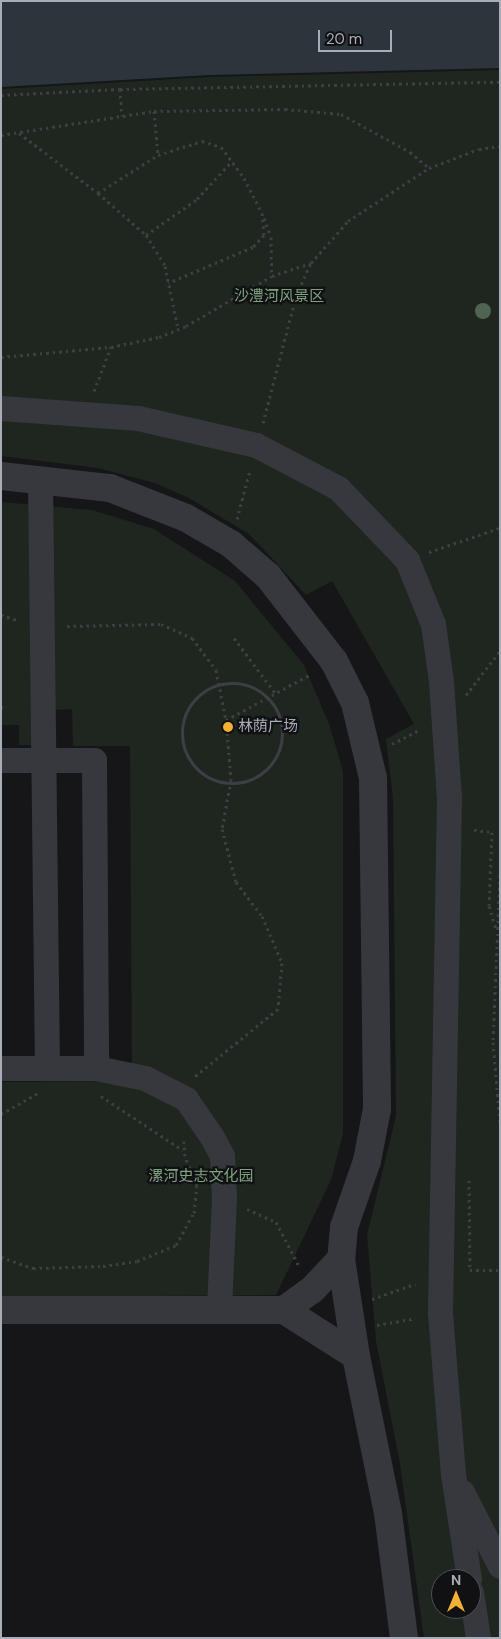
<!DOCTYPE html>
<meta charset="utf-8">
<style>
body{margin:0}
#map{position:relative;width:501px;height:1639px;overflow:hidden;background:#161618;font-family:"DM Sans","Noto Sans SC",sans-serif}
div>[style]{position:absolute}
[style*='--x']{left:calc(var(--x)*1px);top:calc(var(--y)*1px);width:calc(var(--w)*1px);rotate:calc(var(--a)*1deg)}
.green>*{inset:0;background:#1e261f}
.water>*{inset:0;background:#2c353c}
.path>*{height:3px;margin-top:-1.5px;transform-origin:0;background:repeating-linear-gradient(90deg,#3d3f44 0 2.5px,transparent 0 6.5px)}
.path>.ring{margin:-1.5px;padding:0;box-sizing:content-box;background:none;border:3px solid #3d3f44;border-radius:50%}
.minor>*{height:25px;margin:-12.5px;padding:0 12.5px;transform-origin:12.5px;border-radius:12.5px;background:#37383d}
.tertiary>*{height:28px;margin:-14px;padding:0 14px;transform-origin:14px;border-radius:14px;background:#37383d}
.trees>*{width:16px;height:16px;margin:-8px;border-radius:50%;background:#506452}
.dots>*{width:14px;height:14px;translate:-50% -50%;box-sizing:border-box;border:2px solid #111113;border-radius:50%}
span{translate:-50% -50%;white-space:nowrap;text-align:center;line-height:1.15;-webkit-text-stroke:4.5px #111113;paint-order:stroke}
.park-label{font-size:15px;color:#7fa381}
.poi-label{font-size:15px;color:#a8adb8}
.left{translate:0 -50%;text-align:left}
.frame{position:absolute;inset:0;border:2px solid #a8adb8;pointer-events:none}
.north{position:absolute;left:431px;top:1569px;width:50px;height:50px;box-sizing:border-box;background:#111113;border:1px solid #4d4f55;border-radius:50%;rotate:0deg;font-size:14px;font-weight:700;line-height:20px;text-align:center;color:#a8adb8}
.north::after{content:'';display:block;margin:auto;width:18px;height:22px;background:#f2b134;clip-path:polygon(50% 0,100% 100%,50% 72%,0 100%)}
.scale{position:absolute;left:318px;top:30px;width:74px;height:22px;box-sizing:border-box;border:2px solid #a8adb8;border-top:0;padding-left:6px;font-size:15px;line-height:18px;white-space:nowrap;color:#a8adb8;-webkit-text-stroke:4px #111113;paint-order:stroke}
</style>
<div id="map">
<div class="green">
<div style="clip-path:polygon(evenodd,500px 70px,500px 1638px,424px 1638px,400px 1464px,376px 1341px,367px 1235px,396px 1116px,393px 798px,386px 739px,414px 724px,332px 581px,306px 595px,249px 534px,189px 498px,155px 483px,98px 468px,1px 456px,1px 89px,209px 77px,500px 70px,441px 1579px,471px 1579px,471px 1609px,441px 1609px,441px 1579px)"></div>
<div style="clip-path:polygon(1px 502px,92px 510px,154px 529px,235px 581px,304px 665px,329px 724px,343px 771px,343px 1134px,331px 1180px,276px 1295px,1px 1297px,1px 1082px,132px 1081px,130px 746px,73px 746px,72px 709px,55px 710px,55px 745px,19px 745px,19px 725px,1px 725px)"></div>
</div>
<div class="water">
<div style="clip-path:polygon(1px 1px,500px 1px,500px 68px,210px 75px,1px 87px)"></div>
</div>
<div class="path">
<div style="--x:120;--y:89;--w:27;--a:86"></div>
<div style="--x:1;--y:95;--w:119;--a:-2.9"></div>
<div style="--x:120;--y:89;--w:380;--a:-1.1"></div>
<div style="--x:154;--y:111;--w:44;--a:84.8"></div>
<div style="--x:19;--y:133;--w:99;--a:37.2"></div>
<div style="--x:98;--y:193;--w:64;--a:41.2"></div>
<div style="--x:146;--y:235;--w:36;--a:58"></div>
<div style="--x:165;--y:266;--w:64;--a:78.3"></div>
<div style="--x:1;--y:135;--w:155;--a:-8.9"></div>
<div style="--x:154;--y:111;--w:131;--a:-0.9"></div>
<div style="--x:285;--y:109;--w:56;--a:5.1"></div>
<div style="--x:341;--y:114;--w:79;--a:28.8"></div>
<div style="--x:410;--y:152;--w:25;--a:40"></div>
<div style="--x:98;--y:193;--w:71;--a:-32.3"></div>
<div style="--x:158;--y:155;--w:46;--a:-17.7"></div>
<div style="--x:202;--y:141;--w:20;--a:18"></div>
<div style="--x:221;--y:147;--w:39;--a:53"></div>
<div style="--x:244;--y:178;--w:39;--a:63"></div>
<div style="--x:262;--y:213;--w:22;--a:85"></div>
<div style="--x:264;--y:235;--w:16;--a:133"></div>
<div style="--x:253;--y:247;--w:92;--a:157"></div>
<div style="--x:264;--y:218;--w:20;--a:70"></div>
<div style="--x:271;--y:237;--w:39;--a:89"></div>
<div style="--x:146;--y:235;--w:62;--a:-35.2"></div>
<div style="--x:197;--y:199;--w:52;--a:-47.4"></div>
<div style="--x:1;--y:357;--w:110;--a:-5.2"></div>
<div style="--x:111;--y:347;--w:49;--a:-11.8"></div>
<div style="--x:159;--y:337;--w:29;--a:-22"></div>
<div style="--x:186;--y:326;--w:99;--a:-30.2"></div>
<div style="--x:272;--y:276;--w:41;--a:-18.4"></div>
<div style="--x:94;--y:391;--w:47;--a:-68.9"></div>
<div style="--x:263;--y:423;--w:131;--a:-75.4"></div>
<div style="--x:296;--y:296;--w:36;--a:-66"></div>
<div style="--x:311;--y:263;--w:56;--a:-48.6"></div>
<div style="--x:348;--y:221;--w:97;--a:-33.2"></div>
<div style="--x:429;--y:168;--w:53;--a:-20.8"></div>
<div style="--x:479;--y:149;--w:21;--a:-8"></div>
<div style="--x:237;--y:519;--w:51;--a:-75.1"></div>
<div style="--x:429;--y:552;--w:75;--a:-18.7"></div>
<div style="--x:1;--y:615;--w:17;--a:17"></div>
<div style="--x:67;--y:626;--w:94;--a:-1.2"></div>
<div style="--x:161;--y:624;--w:34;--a:24"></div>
<div style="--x:192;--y:638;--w:40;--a:53"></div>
<div style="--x:216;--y:670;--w:51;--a:78.7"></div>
<div style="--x:226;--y:720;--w:60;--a:85.2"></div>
<div style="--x:231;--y:780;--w:50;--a:100.4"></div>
<div style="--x:222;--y:829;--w:55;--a:75.2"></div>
<div style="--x:236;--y:882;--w:43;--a:52.6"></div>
<div style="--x:262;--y:916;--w:51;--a:66.9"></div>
<div style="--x:282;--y:963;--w:46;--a:95"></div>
<div style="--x:278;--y:1009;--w:108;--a:141"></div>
<div style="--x:234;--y:638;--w:70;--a:53.1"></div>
<div class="ring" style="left:182px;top:683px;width:97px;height:97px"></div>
<div style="--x:466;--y:695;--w:56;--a:-52.3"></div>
<div style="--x:1;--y:707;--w:5;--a:0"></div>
<div style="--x:226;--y:720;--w:97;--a:-28.4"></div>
<div style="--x:392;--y:744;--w:31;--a:-27"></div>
<div style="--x:474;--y:830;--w:18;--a:6"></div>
<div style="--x:492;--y:832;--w:74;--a:92.3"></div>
<div style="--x:489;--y:906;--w:24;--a:73"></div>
<div style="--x:500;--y:875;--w:167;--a:92.4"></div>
<div style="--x:493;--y:1042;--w:81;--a:85.1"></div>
<div style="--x:101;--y:1096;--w:98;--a:33.4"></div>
<div style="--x:1;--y:1114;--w:43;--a:-29.6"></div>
<div style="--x:469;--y:1180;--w:90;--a:89.4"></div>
<div style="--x:470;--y:1270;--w:30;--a:0"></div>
<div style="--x:247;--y:1209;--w:32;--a:24"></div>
<div style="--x:276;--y:1222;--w:50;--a:62.4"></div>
<div style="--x:1;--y:1257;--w:34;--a:19"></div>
<div style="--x:33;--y:1268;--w:70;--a:-1.6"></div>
<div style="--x:103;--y:1266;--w:34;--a:-8"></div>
<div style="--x:137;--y:1261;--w:42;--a:-22.3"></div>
<div style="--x:176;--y:1245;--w:37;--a:-61"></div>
<div style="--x:194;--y:1213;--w:27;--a:-84"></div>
<div style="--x:197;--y:1186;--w:32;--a:-112"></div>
<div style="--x:185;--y:1156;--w:15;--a:-94"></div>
<div style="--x:372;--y:1299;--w:46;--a:-19.2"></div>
<div style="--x:377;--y:1325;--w:39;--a:-10"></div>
</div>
<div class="minor">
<div style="--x:1;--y:408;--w:137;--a:4.2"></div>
<div style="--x:138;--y:418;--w:121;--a:12.9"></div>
<div style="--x:256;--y:445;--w:93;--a:27.7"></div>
<div style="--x:338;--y:488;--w:100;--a:46.2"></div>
<div style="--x:407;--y:560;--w:69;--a:67.9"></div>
<div style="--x:433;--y:624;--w:58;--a:82"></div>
<div style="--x:441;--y:681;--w:116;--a:86.1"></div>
<div style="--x:449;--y:797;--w:516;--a:91"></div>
<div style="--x:440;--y:1313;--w:162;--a:85.4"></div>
<div style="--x:453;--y:1474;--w:106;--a:81.3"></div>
<div style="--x:40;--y:479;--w:589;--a:89.32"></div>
<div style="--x:1;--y:760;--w:93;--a:0"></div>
<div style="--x:94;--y:760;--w:308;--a:89.6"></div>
<div style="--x:96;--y:1068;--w:95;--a:180"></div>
<div style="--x:96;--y:1068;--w:50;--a:11.5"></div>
<div style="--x:145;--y:1078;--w:46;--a:27.1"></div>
<div style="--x:186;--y:1099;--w:46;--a:55.6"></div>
<div style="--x:212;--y:1137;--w:21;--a:62"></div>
<div style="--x:222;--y:1156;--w:42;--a:87.3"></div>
<div style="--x:224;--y:1198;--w:112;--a:92.6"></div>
<div style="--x:462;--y:1492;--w:83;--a:62.8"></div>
<div style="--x:471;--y:1592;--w:47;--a:81.3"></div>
</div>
<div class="tertiary">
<div style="--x:1;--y:476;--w:110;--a:6.3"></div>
<div style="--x:110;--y:488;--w:82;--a:21.5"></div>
<div style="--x:186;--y:518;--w:52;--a:30"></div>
<div style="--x:231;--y:544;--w:49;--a:40.9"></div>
<div style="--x:268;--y:576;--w:108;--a:52.2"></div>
<div style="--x:334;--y:661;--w:47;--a:63.4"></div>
<div style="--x:355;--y:703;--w:77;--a:76.5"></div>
<div style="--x:373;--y:778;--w:331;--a:89.3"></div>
<div style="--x:377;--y:1109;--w:53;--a:100.9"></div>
<div style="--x:367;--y:1161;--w:70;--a:109.2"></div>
<div style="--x:344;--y:1227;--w:32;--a:95"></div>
<div style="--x:341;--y:1259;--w:98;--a:81.2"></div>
<div style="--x:356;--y:1356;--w:160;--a:78.5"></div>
<div style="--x:388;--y:1513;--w:126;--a:82.7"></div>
<div style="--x:1;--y:1310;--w:283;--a:0"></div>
<div style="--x:284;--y:1310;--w:34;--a:-36"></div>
<div style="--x:312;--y:1290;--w:42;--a:-46.9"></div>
<div style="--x:284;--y:1310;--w:85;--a:32.6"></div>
</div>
<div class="trees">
<div style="left:483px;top:311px"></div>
</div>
<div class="dots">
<div style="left:228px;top:727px;background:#f2b134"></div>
</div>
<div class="park-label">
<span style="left:279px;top:297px">沙澧河风景区</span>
<span style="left:201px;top:1177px">漯河史志文化园</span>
</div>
<div class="poi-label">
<span class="left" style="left:238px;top:727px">林荫广场</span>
</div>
<div class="frame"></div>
<div class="north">N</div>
<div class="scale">20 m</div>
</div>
